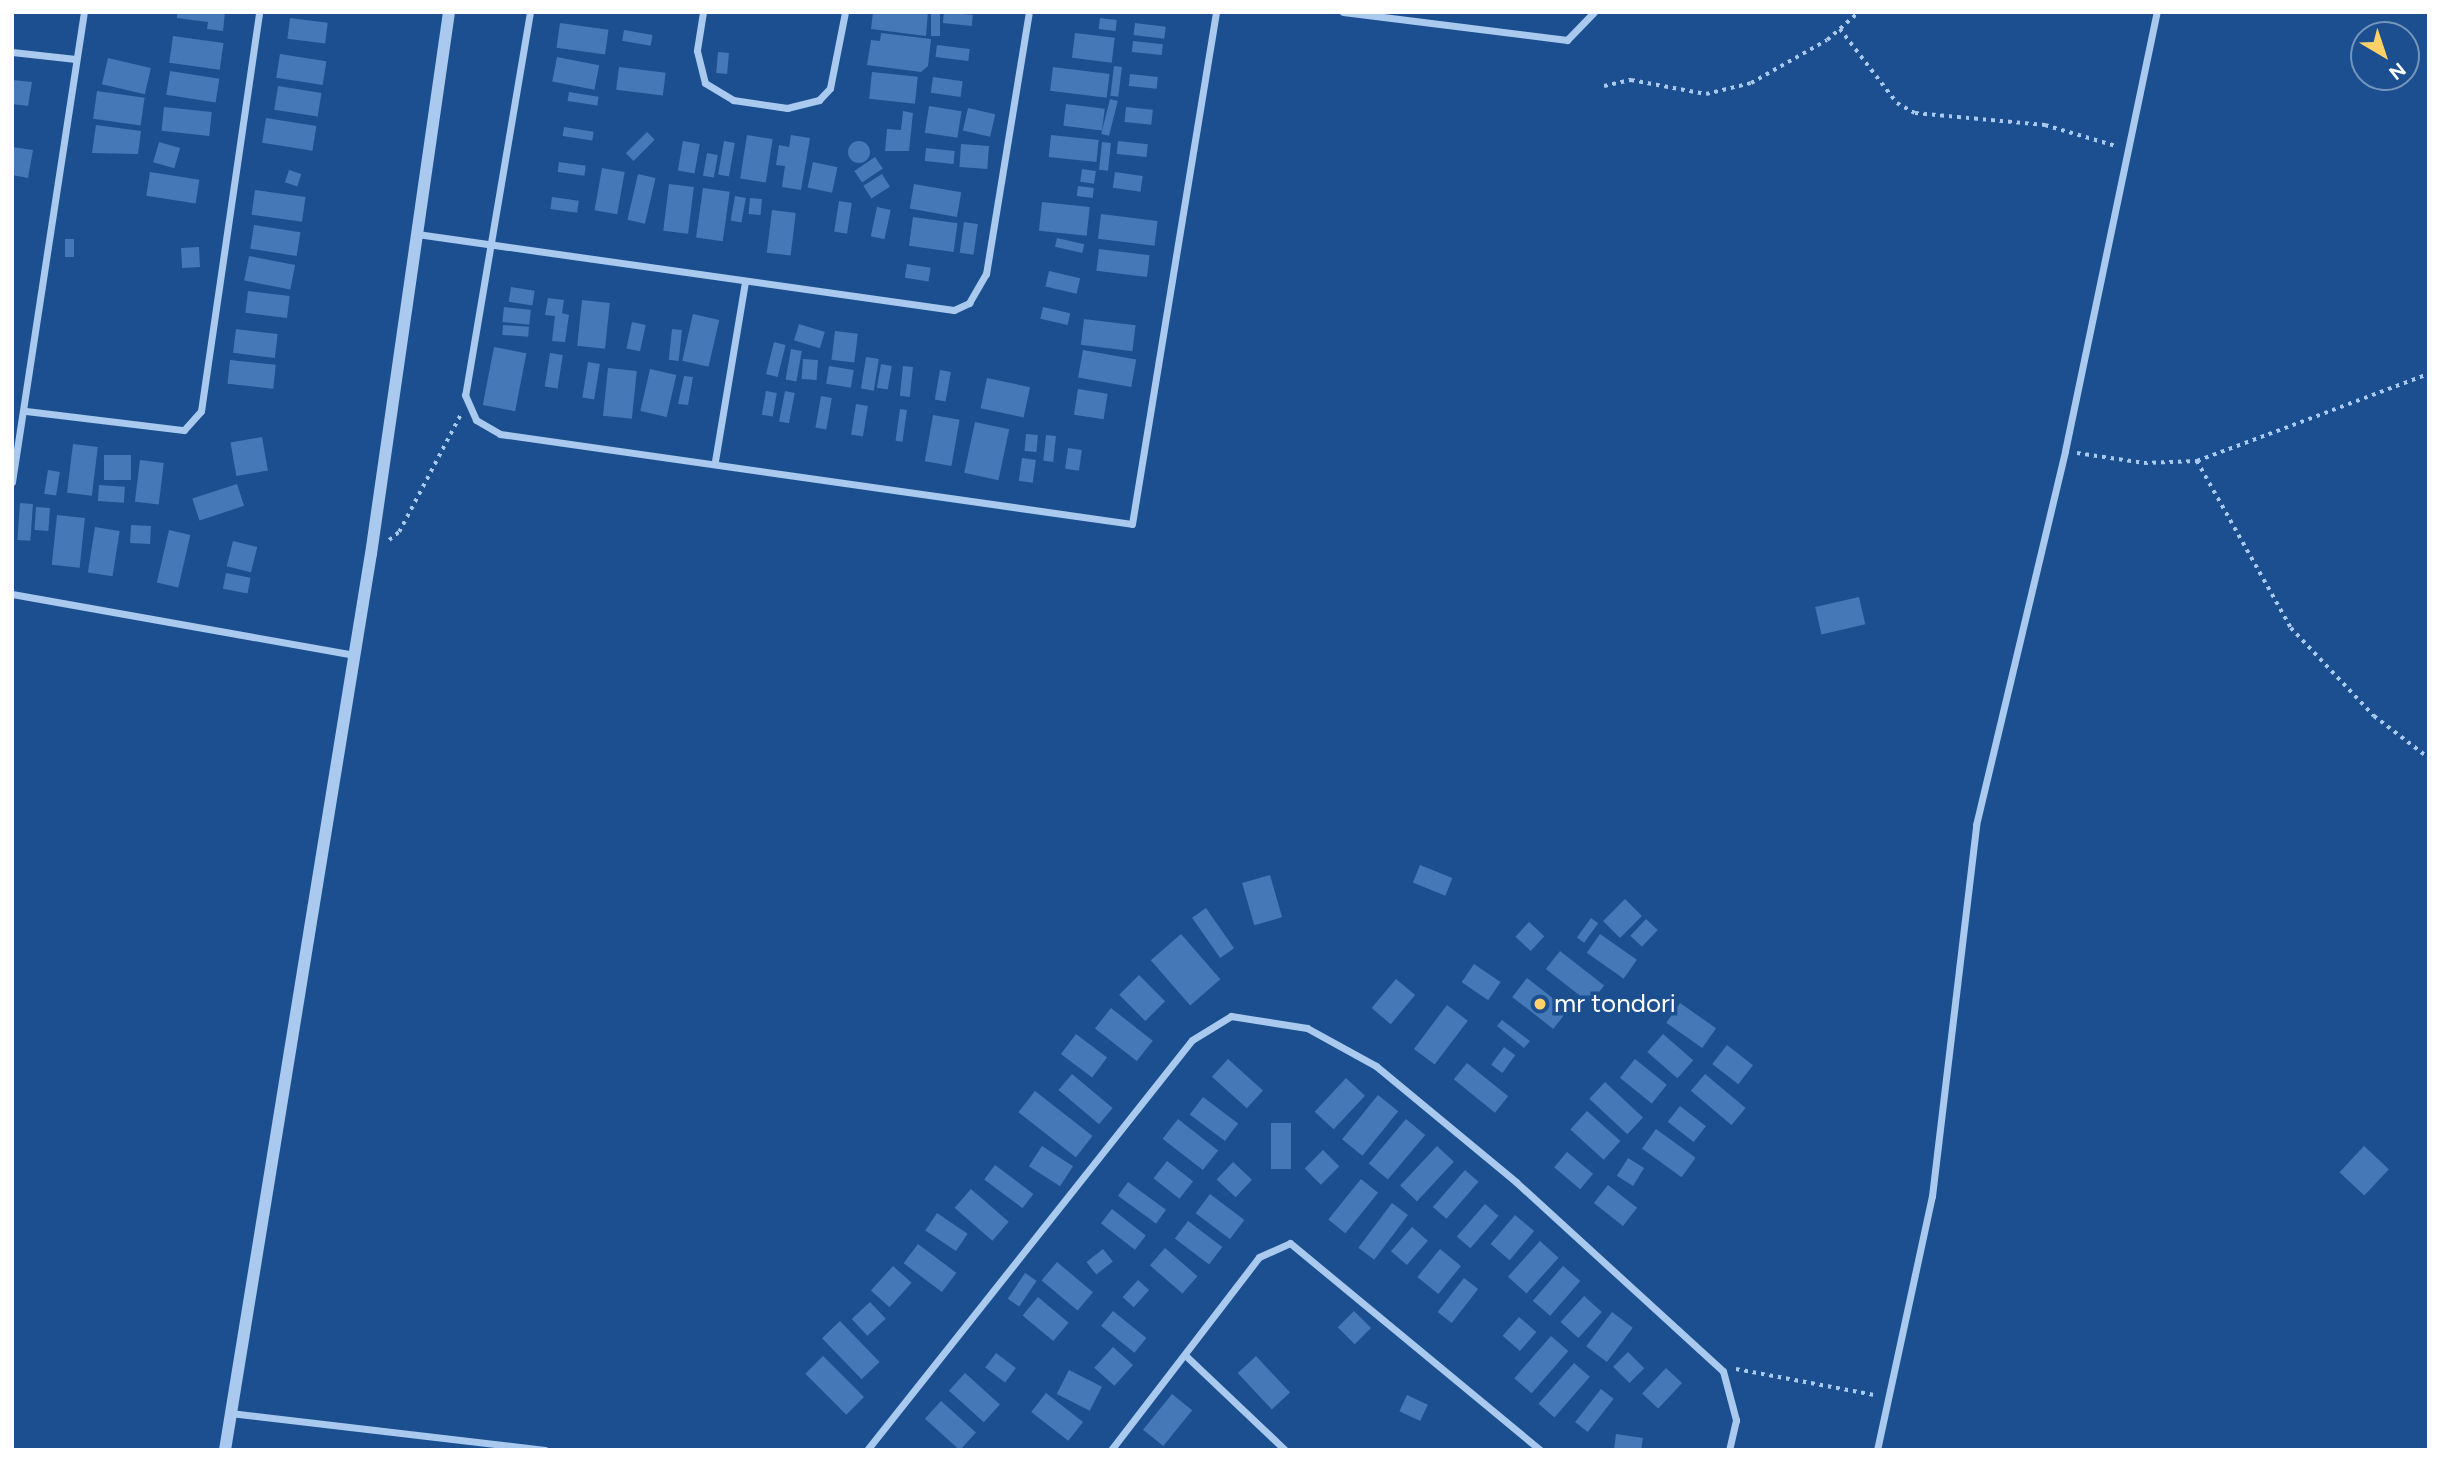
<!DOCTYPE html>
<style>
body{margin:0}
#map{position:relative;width:2441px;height:1462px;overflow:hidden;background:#1b4f8f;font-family:Figtree,sans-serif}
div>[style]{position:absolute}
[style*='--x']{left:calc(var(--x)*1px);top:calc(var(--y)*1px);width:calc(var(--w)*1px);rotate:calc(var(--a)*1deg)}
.building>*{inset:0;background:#4478b7;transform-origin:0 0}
.round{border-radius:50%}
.path>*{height:3.5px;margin-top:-1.75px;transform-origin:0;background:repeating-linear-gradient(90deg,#a9c9ee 0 3.5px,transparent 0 8.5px)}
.minor>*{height:7px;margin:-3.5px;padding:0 3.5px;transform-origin:3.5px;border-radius:3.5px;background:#a9c9ee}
.tertiary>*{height:12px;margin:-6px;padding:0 6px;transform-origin:6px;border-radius:6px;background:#a9c9ee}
.dots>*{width:19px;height:19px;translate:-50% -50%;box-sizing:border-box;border:4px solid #1b4f8f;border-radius:50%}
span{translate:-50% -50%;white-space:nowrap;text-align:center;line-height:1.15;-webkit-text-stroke:7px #1b4f8f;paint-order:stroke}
.poi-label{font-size:26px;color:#fff}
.left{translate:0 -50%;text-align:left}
.frame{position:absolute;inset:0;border:14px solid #fff;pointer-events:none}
.north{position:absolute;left:2350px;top:21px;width:70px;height:70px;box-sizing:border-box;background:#1b4f8f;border:2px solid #7695bc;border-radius:50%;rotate:141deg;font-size:19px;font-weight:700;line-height:28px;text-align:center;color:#fff}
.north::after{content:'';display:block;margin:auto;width:24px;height:32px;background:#ffd166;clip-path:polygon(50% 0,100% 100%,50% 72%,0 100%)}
</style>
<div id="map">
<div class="building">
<div style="clip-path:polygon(177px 12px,225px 12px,223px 31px,207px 29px,208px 22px,177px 18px)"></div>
<div style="clip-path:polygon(873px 12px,928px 12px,926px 36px,871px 29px)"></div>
<div style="left:931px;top:12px;width:9px;height:24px"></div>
<div style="left:944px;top:12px;width:29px;height:11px;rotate:6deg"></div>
<div style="left:290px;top:18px;width:38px;height:21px;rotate:7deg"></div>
<div style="left:1100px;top:18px;width:17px;height:11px;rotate:7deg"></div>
<div style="left:560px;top:23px;width:49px;height:25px;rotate:8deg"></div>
<div style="left:1135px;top:23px;width:31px;height:12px;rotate:7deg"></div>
<div style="left:624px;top:30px;width:29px;height:11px;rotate:10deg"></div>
<div style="clip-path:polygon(881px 33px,931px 39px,928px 66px,921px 72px,867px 65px,871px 40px,880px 41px)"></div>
<div style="left:1075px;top:33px;width:40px;height:25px;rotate:7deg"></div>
<div style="left:173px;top:36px;width:51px;height:27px;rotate:8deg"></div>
<div style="left:1133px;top:41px;width:30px;height:11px;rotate:6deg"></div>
<div style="left:937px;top:45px;width:33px;height:12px;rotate:7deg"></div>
<div style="left:718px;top:52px;width:11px;height:21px;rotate:5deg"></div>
<div style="left:280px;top:54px;width:47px;height:24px;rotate:9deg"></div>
<div style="left:557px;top:57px;width:43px;height:25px;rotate:11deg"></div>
<div style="left:108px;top:58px;width:44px;height:27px;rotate:13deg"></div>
<div style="left:1114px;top:66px;width:8px;height:30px;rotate:7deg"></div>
<div style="left:619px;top:67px;width:47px;height:23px;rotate:7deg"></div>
<div style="left:1053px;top:67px;width:57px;height:24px;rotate:7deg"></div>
<div style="left:170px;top:71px;width:50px;height:24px;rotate:9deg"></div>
<div style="left:872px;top:72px;width:46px;height:27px;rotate:6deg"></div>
<div style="left:1130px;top:74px;width:28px;height:12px;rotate:6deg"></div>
<div style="left:933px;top:77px;width:30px;height:16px;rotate:8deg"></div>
<div style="clip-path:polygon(12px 80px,32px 82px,28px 106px,12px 104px)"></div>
<div style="left:278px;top:86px;width:44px;height:24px;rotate:9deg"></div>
<div style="left:97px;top:91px;width:48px;height:28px;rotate:8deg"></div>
<div style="left:569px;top:92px;width:30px;height:9px;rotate:9deg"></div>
<div style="left:1110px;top:99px;width:8px;height:36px;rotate:14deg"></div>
<div style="left:1066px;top:104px;width:39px;height:22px;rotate:7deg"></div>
<div style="left:929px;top:106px;width:33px;height:27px;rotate:9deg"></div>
<div style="left:164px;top:107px;width:48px;height:24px;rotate:6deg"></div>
<div style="left:1126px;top:107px;width:27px;height:15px;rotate:6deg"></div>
<div style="left:968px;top:108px;width:28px;height:23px;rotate:13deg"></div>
<div style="clip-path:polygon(903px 111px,913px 113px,909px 151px,885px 151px,887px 129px,901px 130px)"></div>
<div style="left:266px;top:118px;width:51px;height:25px;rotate:9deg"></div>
<div style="clip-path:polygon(96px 125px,141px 131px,138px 154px,92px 153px)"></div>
<div style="left:564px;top:127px;width:30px;height:9px;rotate:9deg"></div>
<div style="left:647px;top:132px;width:11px;height:30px;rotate:45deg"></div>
<div style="left:747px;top:135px;width:26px;height:44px;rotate:9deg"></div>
<div style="clip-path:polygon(791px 135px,810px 138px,801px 190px,782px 187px,785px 166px,776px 165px,779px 145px,789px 147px)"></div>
<div style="left:1051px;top:135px;width:48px;height:22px;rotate:6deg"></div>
<div style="left:683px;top:141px;width:17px;height:30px;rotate:10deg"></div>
<div style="left:724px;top:141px;width:11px;height:34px;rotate:10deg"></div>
<div style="left:1118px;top:141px;width:30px;height:13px;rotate:6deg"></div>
<div class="round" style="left:848px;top:141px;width:22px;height:22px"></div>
<div style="left:159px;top:142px;width:22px;height:21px;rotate:16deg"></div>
<div style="left:1102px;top:142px;width:9px;height:28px;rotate:6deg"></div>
<div style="left:961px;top:144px;width:28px;height:23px;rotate:4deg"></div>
<div style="clip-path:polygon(12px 147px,33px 150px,28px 178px,12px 175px)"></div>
<div style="left:926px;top:148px;width:29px;height:13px;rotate:6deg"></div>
<div style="left:707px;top:153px;width:11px;height:23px;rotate:10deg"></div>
<div style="left:875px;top:157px;width:14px;height:25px;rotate:56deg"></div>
<div style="left:559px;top:162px;width:27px;height:10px;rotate:8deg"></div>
<div style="left:813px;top:162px;width:25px;height:26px;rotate:12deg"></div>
<div style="left:602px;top:168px;width:23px;height:43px;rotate:10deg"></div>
<div style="left:1082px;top:169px;width:14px;height:13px;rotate:8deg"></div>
<div style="left:289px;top:170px;width:13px;height:13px;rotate:18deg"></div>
<div style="left:150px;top:172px;width:50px;height:24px;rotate:9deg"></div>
<div style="left:1115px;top:172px;width:28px;height:16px;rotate:8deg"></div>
<div style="left:638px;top:174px;width:18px;height:47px;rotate:13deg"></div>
<div style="left:882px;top:174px;width:15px;height:22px;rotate:58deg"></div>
<div style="left:669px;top:184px;width:25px;height:47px;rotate:7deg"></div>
<div style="left:914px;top:184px;width:48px;height:25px;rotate:10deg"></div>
<div style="left:1078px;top:186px;width:16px;height:10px;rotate:7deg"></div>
<div style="left:703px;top:188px;width:27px;height:50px;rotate:8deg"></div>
<div style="left:255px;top:190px;width:51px;height:25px;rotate:8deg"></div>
<div style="left:735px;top:196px;width:11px;height:25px;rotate:10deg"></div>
<div style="left:552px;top:197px;width:27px;height:12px;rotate:8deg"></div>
<div style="left:750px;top:198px;width:12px;height:16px;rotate:5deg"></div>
<div style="left:839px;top:201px;width:13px;height:31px;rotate:9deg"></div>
<div style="left:1042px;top:202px;width:48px;height:29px;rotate:6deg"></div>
<div style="left:877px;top:207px;width:14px;height:30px;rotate:12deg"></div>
<div style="left:772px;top:210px;width:24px;height:43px;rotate:7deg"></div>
<div style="left:1101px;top:214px;width:57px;height:25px;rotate:7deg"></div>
<div style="left:913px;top:217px;width:45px;height:29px;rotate:8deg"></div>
<div style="left:964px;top:222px;width:14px;height:31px;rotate:8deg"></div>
<div style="left:254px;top:225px;width:47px;height:24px;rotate:9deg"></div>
<div style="left:1057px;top:238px;width:28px;height:9px;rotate:13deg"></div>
<div style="left:65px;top:239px;width:9px;height:18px"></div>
<div style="left:199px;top:247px;width:20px;height:18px;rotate:87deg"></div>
<div style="left:1099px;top:249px;width:51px;height:22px;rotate:7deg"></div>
<div style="left:249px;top:256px;width:47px;height:25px;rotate:11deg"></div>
<div style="left:907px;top:264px;width:24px;height:14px;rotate:9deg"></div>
<div style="left:1049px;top:271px;width:32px;height:16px;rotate:13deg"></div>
<div style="left:511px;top:287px;width:24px;height:15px;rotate:9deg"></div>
<div style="left:248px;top:291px;width:42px;height:22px;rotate:7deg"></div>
<div style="clip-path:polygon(548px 298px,564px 300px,562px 313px,569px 315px,565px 342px,552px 341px,555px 316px,545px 315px)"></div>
<div style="left:582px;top:300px;width:28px;height:46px;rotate:6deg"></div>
<div style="left:504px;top:307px;width:27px;height:15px;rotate:6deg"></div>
<div style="left:1043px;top:307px;width:28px;height:12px;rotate:13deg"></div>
<div style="left:693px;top:314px;width:27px;height:48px;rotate:13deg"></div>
<div style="left:1084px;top:319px;width:52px;height:26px;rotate:7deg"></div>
<div style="left:632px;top:322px;width:14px;height:27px;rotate:12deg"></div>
<div style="left:799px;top:324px;width:27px;height:17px;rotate:17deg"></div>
<div style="left:503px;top:325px;width:26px;height:10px;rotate:4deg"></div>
<div style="left:236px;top:329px;width:42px;height:24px;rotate:7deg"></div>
<div style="left:672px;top:329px;width:10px;height:31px;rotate:6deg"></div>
<div style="left:835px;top:331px;width:23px;height:29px;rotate:7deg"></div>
<div style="left:774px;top:342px;width:12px;height:33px;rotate:14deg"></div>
<div style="left:494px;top:347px;width:33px;height:59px;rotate:11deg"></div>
<div style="left:791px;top:349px;width:11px;height:31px;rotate:10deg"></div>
<div style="left:1083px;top:350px;width:54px;height:28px;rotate:10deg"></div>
<div style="left:550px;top:353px;width:13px;height:34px;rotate:9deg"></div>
<div style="left:866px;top:357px;width:13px;height:32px;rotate:9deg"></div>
<div style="left:803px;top:359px;width:15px;height:20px;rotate:4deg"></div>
<div style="left:230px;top:360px;width:46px;height:24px;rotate:6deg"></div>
<div style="left:588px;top:362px;width:12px;height:36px;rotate:9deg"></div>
<div style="left:881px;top:364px;width:11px;height:24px;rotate:10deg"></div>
<div style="left:829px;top:366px;width:25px;height:18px;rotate:9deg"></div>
<div style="left:903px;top:366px;width:10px;height:30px;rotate:6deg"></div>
<div style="left:608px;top:368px;width:29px;height:48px;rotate:6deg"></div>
<div style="left:650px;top:369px;width:27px;height:43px;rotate:13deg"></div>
<div style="left:940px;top:370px;width:11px;height:30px;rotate:10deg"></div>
<div style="clip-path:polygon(684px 376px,693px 377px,688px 405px,678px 404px)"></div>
<div style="left:987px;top:378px;width:44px;height:31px;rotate:12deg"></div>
<div style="left:1078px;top:389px;width:30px;height:26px;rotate:9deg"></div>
<div style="left:766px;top:391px;width:11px;height:24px;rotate:10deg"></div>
<div style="left:785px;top:391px;width:10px;height:31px;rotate:11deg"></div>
<div style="left:821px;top:396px;width:11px;height:32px;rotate:10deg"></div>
<div style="left:856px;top:404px;width:12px;height:31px;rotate:9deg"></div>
<div style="left:900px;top:409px;width:7px;height:32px;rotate:8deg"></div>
<div style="left:933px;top:415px;width:27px;height:47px;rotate:10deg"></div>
<div style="left:975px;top:422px;width:35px;height:52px;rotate:12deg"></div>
<div style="left:1026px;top:434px;width:12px;height:17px;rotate:5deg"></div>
<div style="left:1046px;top:435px;width:10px;height:26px;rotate:6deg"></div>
<div style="left:262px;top:437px;width:34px;height:32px;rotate:80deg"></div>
<div style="left:73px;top:444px;width:25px;height:49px;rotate:7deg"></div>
<div style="left:1068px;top:448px;width:14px;height:21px;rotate:8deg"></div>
<div style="left:104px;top:455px;width:27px;height:25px"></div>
<div style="left:1022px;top:458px;width:14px;height:23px;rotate:8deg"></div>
<div style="left:140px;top:460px;width:24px;height:42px;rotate:7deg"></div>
<div style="left:48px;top:470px;width:12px;height:24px;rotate:9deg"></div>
<div style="left:237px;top:484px;width:23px;height:47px;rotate:72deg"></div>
<div style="left:99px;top:485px;width:26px;height:16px;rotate:4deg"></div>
<div style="left:20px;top:503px;width:13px;height:37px;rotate:4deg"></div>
<div style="left:36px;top:507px;width:14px;height:23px;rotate:4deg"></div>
<div style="left:57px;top:515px;width:28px;height:50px;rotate:6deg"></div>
<div style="left:131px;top:525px;width:20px;height:18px;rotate:3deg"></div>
<div style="left:95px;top:527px;width:25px;height:46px;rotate:9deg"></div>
<div style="left:169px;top:530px;width:22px;height:54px;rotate:13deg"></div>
<div style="left:233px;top:541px;width:25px;height:26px;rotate:14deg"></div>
<div style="left:226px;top:573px;width:25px;height:16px;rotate:11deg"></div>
<div style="left:1859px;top:597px;width:28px;height:45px;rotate:77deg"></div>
<div style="left:1420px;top:865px;width:35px;height:19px;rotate:22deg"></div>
<div style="left:1270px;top:875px;width:44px;height:29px;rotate:74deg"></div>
<div style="left:1625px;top:899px;width:24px;height:31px;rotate:45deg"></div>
<div style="left:1206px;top:908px;width:49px;height:17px;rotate:55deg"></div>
<div style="left:1591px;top:918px;width:9px;height:24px;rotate:36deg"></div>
<div style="left:1646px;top:919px;width:16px;height:23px;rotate:43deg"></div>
<div style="left:1529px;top:922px;width:21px;height:20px;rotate:43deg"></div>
<div style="left:1181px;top:934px;width:60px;height:40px;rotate:49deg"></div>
<div style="left:1600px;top:934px;width:45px;height:23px;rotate:35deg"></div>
<div style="left:1560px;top:951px;width:56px;height:23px;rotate:38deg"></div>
<div style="left:1474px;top:964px;width:32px;height:22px;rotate:34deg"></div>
<div style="left:1139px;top:975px;width:37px;height:28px;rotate:45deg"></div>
<div style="left:1527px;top:978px;width:52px;height:24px;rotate:38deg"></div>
<div style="left:1396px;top:979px;width:25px;height:38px;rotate:40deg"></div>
<div style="left:1680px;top:1003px;width:44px;height:24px;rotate:35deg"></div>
<div style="left:1447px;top:1005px;width:26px;height:55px;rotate:37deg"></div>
<div style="left:1111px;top:1008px;width:53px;height:26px;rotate:38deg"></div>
<div style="clip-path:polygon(1502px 1020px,1530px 1041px,1524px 1048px,1497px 1026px)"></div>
<div style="left:1076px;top:1034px;width:39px;height:25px;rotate:37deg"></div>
<div style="left:1663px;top:1034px;width:40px;height:24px;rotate:41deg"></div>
<div style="left:1727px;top:1045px;width:33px;height:24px;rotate:38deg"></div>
<div style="left:1504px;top:1047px;width:14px;height:22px;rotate:36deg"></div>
<div style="left:1228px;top:1059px;width:47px;height:24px;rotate:42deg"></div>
<div style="left:1635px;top:1059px;width:41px;height:24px;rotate:39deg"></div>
<div style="left:1467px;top:1063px;width:53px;height:21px;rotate:39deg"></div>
<div style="left:1072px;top:1074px;width:53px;height:21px;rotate:40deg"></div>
<div style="left:1705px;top:1074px;width:53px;height:22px;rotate:40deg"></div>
<div style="left:1346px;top:1078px;width:26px;height:46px;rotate:43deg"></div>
<div style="left:1605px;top:1082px;width:52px;height:23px;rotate:43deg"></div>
<div style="left:1035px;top:1091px;width:73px;height:27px;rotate:38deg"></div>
<div style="left:1378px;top:1095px;width:26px;height:57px;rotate:39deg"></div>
<div style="left:1203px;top:1097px;width:44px;height:22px;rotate:37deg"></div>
<div style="left:1680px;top:1106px;width:33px;height:20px;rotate:38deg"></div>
<div style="left:1587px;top:1111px;width:45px;height:25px;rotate:42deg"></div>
<div style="left:1178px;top:1119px;width:51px;height:25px;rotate:38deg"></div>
<div style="left:1406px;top:1119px;width:25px;height:58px;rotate:40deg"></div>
<div style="left:1271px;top:1123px;width:20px;height:46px"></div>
<div style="left:1656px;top:1129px;width:49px;height:24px;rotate:36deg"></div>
<div style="left:1042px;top:1146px;width:37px;height:24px;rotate:33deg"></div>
<div style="left:1437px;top:1146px;width:23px;height:54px;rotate:43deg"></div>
<div style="left:2364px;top:1146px;width:34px;height:36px;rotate:43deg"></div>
<div style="left:1323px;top:1150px;width:23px;height:26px;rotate:45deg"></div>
<div style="left:1567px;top:1152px;width:34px;height:20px;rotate:40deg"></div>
<div style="left:1628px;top:1158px;width:19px;height:21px;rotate:32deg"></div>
<div style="left:1167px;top:1161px;width:33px;height:22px;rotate:38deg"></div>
<div style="left:1233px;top:1162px;width:26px;height:24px;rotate:43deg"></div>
<div style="left:995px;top:1165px;width:48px;height:18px;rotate:37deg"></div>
<div style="left:1465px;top:1170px;width:18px;height:49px;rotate:41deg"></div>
<div style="left:1361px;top:1179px;width:22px;height:52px;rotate:39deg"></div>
<div style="left:1128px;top:1182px;width:47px;height:17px;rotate:36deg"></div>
<div style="left:1608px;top:1185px;width:37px;height:23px;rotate:38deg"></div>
<div style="left:971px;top:1189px;width:50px;height:25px;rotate:41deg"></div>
<div style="left:1210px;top:1194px;width:43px;height:24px;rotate:37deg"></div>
<div style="left:1392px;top:1203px;width:20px;height:56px;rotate:37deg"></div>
<div style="left:1485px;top:1204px;width:18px;height:43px;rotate:41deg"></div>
<div style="left:1112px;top:1209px;width:43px;height:18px;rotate:38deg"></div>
<div style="left:937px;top:1213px;width:37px;height:21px;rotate:34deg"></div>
<div style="left:1515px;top:1215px;width:25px;height:38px;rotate:40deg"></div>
<div style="left:1188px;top:1221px;width:43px;height:22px;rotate:37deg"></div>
<div style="left:1412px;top:1227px;width:21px;height:32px;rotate:41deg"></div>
<div style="left:1540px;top:1241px;width:25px;height:48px;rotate:42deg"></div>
<div style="left:918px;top:1244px;width:48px;height:24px;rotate:37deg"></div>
<div style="left:1165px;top:1248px;width:43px;height:23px;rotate:41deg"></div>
<div style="left:1103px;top:1249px;width:16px;height:21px;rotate:52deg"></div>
<div style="left:1440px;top:1249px;width:27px;height:36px;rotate:39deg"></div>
<div style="left:1057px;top:1262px;width:47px;height:24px;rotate:40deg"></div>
<div style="left:893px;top:1266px;width:25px;height:33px;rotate:42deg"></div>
<div style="left:1563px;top:1266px;width:23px;height:46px;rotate:41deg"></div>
<div style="left:1025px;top:1273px;width:14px;height:31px;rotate:34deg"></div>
<div style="left:1464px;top:1278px;width:18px;height:43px;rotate:38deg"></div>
<div style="left:1138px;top:1280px;width:15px;height:23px;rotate:42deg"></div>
<div style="left:1584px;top:1296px;width:24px;height:35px;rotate:42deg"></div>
<div style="left:1038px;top:1297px;width:40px;height:24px;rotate:40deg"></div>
<div style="left:870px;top:1302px;width:23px;height:25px;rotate:47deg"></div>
<div style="left:1113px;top:1311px;width:43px;height:19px;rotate:39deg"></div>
<div style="left:1354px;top:1311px;width:24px;height:23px;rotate:45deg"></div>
<div style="left:1612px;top:1312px;width:26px;height:43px;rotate:37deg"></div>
<div style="left:1519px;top:1317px;width:23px;height:25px;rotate:41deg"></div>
<div style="left:840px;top:1321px;width:57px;height:25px;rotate:46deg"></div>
<div style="left:1551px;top:1336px;width:23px;height:56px;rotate:41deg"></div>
<div style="left:1113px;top:1347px;width:27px;height:28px;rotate:42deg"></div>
<div style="left:1628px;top:1352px;width:23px;height:21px;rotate:45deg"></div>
<div style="left:996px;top:1353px;width:25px;height:18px;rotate:37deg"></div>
<div style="left:823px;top:1356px;width:58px;height:25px;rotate:45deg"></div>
<div style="left:1256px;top:1356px;width:50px;height:25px;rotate:47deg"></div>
<div style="left:1574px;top:1363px;width:21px;height:54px;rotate:41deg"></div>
<div style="left:1666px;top:1368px;width:22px;height:35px;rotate:43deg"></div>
<div style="left:1069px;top:1370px;width:37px;height:27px;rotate:27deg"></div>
<div style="left:965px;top:1373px;width:47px;height:24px;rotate:42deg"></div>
<div style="left:1601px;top:1389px;width:16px;height:42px;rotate:38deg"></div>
<div style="left:1046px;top:1393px;width:47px;height:24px;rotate:38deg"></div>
<div style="left:1172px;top:1394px;width:26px;height:46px;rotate:39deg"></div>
<div style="left:1407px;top:1395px;width:23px;height:18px;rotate:25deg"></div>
<div style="left:941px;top:1401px;width:47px;height:24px;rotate:42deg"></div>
<div style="clip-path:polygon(1616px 1434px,1643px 1438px,1641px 1450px,1614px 1450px)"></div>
</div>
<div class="path">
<div style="--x:1840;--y:29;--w:93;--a:52.4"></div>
<div style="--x:1897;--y:103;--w:21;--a:29"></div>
<div style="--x:1915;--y:113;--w:131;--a:5.3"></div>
<div style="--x:2045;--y:125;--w:74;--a:16.5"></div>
<div style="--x:1604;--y:86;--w:28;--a:-13"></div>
<div style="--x:1631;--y:80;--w:76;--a:10.6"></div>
<div style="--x:1706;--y:94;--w:46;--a:-13.7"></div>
<div style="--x:1751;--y:83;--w:87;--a:-29.5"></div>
<div style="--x:1827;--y:40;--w:43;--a:-41.2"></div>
<div style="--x:2077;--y:453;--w:68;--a:8.5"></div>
<div style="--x:2144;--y:463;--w:53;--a:-2.2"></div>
<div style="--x:2197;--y:461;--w:248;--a:-20.6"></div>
<div style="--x:2197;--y:461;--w:192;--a:60.6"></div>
<div style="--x:2291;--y:628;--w:121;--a:46.7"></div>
<div style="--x:2374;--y:716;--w:69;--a:37.4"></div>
<div style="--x:389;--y:540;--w:13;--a:-39"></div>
<div style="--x:399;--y:532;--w:133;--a:-62.3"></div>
<div style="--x:1736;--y:1369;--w:141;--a:10.6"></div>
</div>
<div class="minor">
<div style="--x:530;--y:12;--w:388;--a:99.6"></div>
<div style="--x:465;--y:395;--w:27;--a:66"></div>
<div style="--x:476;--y:420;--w:28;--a:30"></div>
<div style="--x:500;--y:434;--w:638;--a:8.1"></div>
<div style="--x:1132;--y:524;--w:519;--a:-80.68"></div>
<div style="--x:703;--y:12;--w:39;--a:99"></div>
<div style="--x:697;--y:51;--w:33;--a:76"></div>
<div style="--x:705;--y:83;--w:33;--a:31"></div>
<div style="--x:733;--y:100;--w:55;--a:8.4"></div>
<div style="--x:787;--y:108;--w:33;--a:-14"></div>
<div style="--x:819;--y:100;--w:16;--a:-47"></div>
<div style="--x:830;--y:88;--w:77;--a:-78.8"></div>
<div style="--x:1343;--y:12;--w:226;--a:7.1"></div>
<div style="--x:1567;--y:40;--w:39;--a:-46"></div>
<div style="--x:12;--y:52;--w:64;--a:6.2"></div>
<div style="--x:417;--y:234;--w:542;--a:8.06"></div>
<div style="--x:954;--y:310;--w:17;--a:-25"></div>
<div style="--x:969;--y:303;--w:34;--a:-60"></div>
<div style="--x:986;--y:274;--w:266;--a:-80.7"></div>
<div style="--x:26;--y:411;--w:159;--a:6.9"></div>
<div style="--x:184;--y:430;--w:25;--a:-48"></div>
<div style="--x:201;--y:411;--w:403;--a:-81.7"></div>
<div style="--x:715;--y:461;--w:181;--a:-80.5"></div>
<div style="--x:12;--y:482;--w:475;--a:-81.3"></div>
<div style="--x:12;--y:594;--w:348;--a:10.1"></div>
<div style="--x:1185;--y:1355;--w:138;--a:43.5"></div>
<div style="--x:230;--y:1413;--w:317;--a:6.7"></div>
<div style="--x:867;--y:1450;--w:523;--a:-51.6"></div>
<div style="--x:1192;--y:1040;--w:46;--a:-31.6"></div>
<div style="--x:1231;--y:1016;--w:77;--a:9"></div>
<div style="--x:1307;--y:1028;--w:79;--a:28.8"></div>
<div style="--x:1376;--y:1066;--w:182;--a:39.6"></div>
<div style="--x:1516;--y:1182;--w:280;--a:42.4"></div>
<div style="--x:1723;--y:1371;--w:51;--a:75.1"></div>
<div style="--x:1736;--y:1420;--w:31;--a:103"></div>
<div style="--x:1111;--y:1450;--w:243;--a:-52.5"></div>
<div style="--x:1259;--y:1257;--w:34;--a:-24"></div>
<div style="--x:1290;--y:1243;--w:325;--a:39.6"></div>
<div style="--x:1877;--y:1450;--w:260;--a:-77.8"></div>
<div style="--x:1932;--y:1196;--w:374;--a:-83.2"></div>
<div style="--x:1976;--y:825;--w:384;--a:-76.6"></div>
<div style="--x:2065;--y:451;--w:449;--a:-78.2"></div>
</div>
<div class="tertiary">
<div style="--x:225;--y:1450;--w:908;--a:-80.75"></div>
<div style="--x:371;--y:554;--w:548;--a:-81.81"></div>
</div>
<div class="dots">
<div style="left:1540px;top:1004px;background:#ffd166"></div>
</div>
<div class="poi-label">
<span class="left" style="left:1554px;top:1004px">mr tondori</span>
</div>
<div class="frame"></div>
<div class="north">N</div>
</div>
